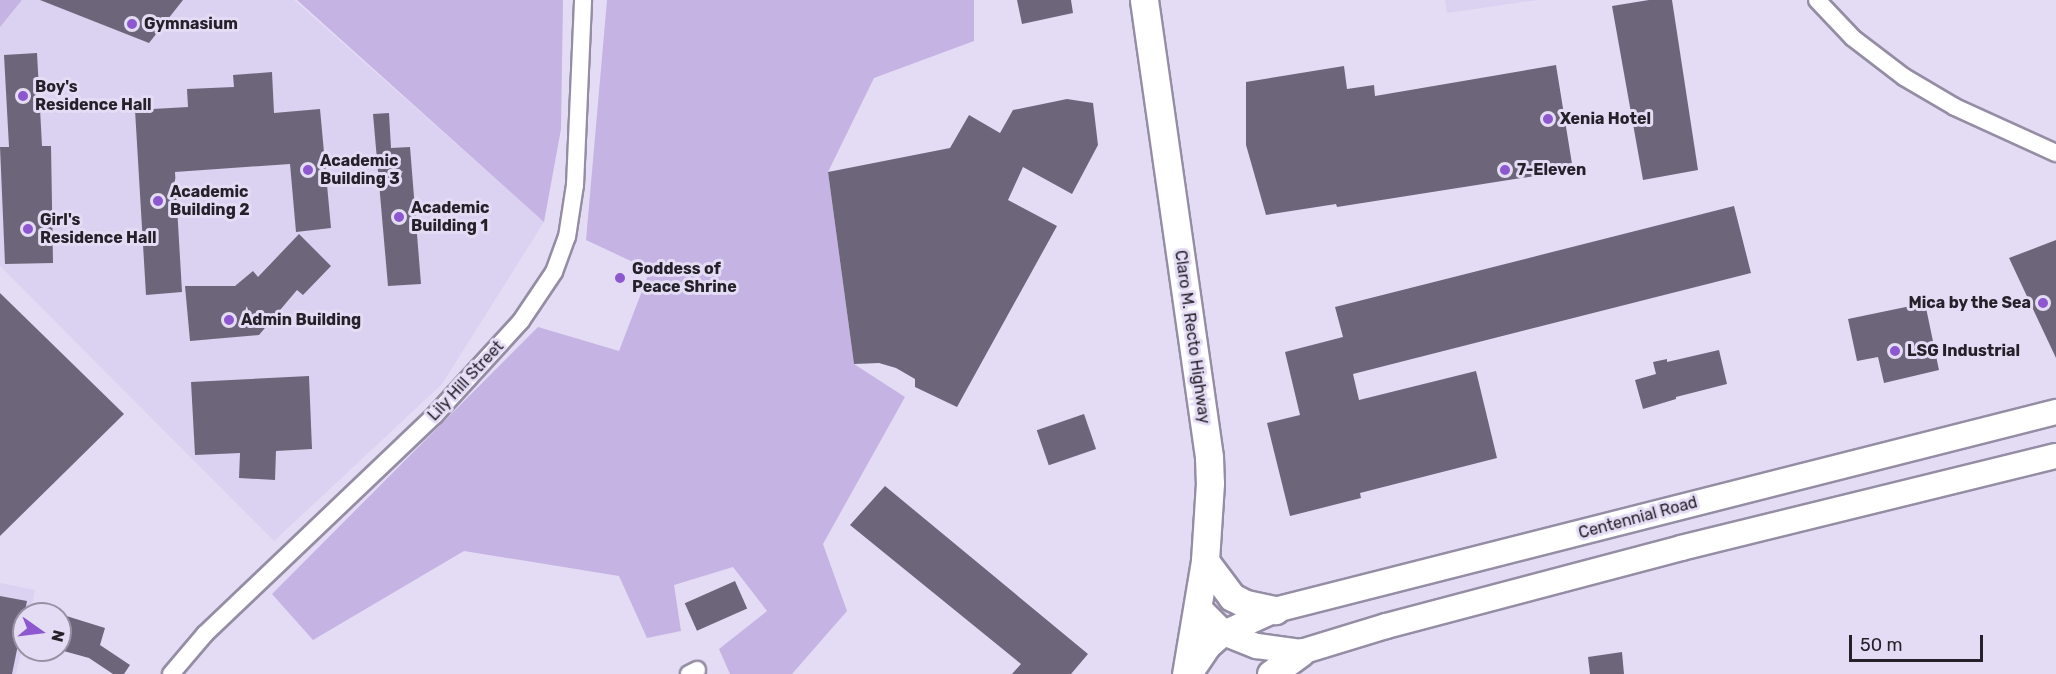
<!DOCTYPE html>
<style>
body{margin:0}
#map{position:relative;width:2056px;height:674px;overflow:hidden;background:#e4dcf4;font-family:Rubik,sans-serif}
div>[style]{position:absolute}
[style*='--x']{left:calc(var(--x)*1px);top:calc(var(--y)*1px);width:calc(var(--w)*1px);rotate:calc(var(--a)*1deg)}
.built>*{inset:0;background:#dbd1f0}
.green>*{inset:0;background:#c5b3e3}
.building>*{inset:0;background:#6d667b;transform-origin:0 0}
.roads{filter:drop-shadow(2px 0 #958da4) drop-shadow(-2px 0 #958da4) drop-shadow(0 2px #958da4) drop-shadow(0 -2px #958da4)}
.street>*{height:16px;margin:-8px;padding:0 8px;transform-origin:8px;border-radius:8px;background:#fff}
.secondary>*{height:24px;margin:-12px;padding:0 12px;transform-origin:12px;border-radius:12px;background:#fff}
.primary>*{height:27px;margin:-13.5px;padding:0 13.5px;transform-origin:13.5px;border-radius:13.5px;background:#fff}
.dots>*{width:16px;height:16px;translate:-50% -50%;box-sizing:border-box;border:3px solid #e4dcf4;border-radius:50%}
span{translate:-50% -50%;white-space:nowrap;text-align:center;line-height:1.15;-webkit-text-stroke:6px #e4dcf4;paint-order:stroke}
.poi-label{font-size:16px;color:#24212a;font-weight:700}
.left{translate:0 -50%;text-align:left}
.right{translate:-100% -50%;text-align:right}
.street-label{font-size:16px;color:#24212a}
.north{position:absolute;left:12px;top:602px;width:60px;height:60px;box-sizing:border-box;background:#e4dcf4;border:2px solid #9791a3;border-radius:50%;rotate:104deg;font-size:16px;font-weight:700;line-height:24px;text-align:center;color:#24212a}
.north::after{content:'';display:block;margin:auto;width:21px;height:27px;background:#8c57cf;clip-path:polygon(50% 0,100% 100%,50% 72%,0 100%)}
.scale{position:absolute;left:1849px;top:635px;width:134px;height:27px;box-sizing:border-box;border:3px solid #24212a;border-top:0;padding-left:8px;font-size:18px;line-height:21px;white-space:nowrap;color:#24212a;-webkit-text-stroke:4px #e4dcf4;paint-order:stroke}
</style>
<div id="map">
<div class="built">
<div style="clip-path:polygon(22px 0,294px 0,544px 222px,442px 384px,274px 541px,0 266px,0 27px)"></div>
<div style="clip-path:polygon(1445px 0,1537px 0,1447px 13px)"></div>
<div style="clip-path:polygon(0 583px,35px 590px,30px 614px,24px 614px,24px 640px,16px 674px,0 674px)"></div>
</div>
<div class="green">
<div style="clip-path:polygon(0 0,22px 0,0 27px)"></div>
<div style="clip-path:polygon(297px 0,563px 0,561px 129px,544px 222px)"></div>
<div style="clip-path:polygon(607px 0,974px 0,974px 41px,874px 78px,828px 172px,854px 364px,905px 397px,823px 544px,847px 611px,792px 674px,730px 674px,719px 649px,767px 611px,733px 567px,674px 585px,681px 631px,647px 638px,619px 576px,464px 551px,313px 640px,272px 594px,538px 327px,619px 351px,650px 270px,586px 240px)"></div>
</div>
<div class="building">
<div style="clip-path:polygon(40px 0,183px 0,149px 43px)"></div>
<div style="clip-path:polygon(1017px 0,1071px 0,1073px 13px,1022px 24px)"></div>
<div style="clip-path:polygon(1649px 0,1672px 0,1698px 170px,1643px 180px,1612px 6px)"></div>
<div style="clip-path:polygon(37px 53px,42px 146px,51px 146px,53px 263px,5px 264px,0 147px,9px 147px,4px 55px)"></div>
<div style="clip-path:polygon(1556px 65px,1573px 170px,1337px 207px,1336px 204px,1266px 215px,1246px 145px,1246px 82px,1344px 66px,1347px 89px,1374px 85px,1375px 96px)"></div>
<div style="clip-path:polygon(272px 72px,274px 113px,320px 109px,331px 228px,296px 232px,290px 164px,175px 172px,182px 292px,146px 295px,135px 110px,188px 107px,187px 89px,234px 87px,233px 75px)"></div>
<div style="clip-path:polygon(1067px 99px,1093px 103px,1098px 145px,1072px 194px,1023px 167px,1008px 200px,1057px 226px,957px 407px,915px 387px,915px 379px,896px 368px,879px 363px,854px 364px,828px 172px,950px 148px,969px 115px,1000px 133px,1013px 110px)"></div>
<div style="clip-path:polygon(389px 113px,391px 148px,410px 147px,421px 284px,388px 286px,373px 114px)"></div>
<div style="clip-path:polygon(1734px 206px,1751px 273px,1353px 374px,1359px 400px,1476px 371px,1497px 458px,1360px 493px,1361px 498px,1290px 516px,1267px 423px,1300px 415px,1285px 352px,1343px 337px,1335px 307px)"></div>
<div style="clip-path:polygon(299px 234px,331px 266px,303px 295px,297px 290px,259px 335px,190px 341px,185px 286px,235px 286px,253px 271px,258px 277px)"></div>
<div style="clip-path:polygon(2056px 240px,2056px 358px,2009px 258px)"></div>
<div style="clip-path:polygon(0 293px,124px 414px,0 536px)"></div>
<div style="clip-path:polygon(1925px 303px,1939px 370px,1884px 383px,1878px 357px,1857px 361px,1848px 319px)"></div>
<div style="clip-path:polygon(1719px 350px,1727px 384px,1676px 397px,1676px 399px,1643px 409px,1635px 380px,1656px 374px,1653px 362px,1667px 359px,1667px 362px)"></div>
<div style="clip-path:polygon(309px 376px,312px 449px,276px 451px,275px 480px,239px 478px,240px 453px,195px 455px,191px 382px)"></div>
<div style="left:1084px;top:414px;width:37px;height:50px;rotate:71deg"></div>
<div style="clip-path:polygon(885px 486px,1088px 654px,1071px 674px,1012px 674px,1021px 664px,850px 525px)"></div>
<div style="left:735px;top:581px;width:30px;height:55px;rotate:66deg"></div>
<div style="clip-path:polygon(0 596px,27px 601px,12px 674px,0 674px)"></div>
<div style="clip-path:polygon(60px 614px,105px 628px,100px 645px,130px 665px,124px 674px,113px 674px,89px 658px,60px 650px)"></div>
<div style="clip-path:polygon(1622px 652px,1624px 674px,1590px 674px,1588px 657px)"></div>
</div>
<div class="roads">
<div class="street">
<div style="--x:1817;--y:0;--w:52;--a:46.5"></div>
<div style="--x:1853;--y:38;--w:64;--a:37.4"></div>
<div style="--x:1904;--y:77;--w:59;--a:30.5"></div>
<div style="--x:1955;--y:107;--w:111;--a:24.5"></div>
<div style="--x:171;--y:674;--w:52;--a:-49.6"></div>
<div style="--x:205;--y:634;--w:316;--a:-43.6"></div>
<div style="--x:434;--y:416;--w:129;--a:-47.5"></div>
<div style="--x:521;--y:321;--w:59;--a:-56"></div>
<div style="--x:554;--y:272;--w:37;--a:-70"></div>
<div style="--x:567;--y:237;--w:53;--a:-81.3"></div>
<div style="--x:575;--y:185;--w:185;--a:-87.5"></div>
<div style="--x:689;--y:674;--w:9;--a:-27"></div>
</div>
<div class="secondary">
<div style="--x:1199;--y:608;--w:35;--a:45"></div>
<div style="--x:1224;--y:633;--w:35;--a:22"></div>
<div style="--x:1257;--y:646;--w:44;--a:7.8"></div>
<div style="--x:1301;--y:652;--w:89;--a:-17"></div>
<div style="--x:1386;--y:626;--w:305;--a:-14.8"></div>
<div style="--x:1681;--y:548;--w:386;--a:-13.8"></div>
<div style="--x:1190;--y:674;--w:32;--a:-56"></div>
<div style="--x:1208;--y:647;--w:21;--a:-41"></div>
<div style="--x:1224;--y:633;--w:56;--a:-24.3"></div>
<div style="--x:1275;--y:610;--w:806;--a:-14.23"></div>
</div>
<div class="primary">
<div style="--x:1144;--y:0;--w:462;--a:81.9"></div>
<div style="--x:1209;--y:457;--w:26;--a:88"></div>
<div style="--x:1210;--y:483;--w:78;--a:93.7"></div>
<div style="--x:1205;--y:561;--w:115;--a:99.5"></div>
<div style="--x:1205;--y:561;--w:45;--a:53.1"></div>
<div style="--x:1232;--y:597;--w:16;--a:27"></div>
<div style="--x:1246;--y:604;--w:30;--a:12"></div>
<div style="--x:1271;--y:674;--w:37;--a:-36"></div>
</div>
</div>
<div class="dots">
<div style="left:132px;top:24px;background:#8c57cf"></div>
<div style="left:23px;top:96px;background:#8c57cf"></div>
<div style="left:1548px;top:119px;background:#8c57cf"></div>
<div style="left:308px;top:170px;background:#8c57cf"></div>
<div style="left:1505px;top:170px;background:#8c57cf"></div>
<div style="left:158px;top:201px;background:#8c57cf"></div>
<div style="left:399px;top:217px;background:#8c57cf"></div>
<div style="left:28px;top:229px;background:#8c57cf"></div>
<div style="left:620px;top:278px;background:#8c57cf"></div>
<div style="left:2043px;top:303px;background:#8c57cf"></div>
<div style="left:229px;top:320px;background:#8c57cf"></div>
<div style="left:1895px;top:351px;background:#8c57cf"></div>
</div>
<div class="poi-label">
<span class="left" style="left:144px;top:24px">Gymnasium</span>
<span class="left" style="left:35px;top:96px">Boy's<br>Residence Hall</span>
<span class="left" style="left:1560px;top:119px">Xenia Hotel</span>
<span class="left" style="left:320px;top:170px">Academic<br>Building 3</span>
<span class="left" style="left:1517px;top:170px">7-Eleven</span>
<span class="left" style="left:170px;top:201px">Academic<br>Building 2</span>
<span class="left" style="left:411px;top:217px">Academic<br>Building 1</span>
<span class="left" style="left:40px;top:229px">Girl's<br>Residence Hall</span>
<span class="left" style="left:632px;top:278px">Goddess of<br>Peace Shrine</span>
<span class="right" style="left:2031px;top:303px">Mica by the Sea</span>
<span class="left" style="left:241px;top:320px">Admin Building</span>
<span class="left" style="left:1907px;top:351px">LSG Industrial</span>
</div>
<div class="street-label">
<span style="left:1192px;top:337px;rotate:82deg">Claro M. Recto Highway</span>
<span style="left:466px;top:381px;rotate:-47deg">Lily Hill Street</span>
<span style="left:1638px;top:518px;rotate:-15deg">Centennial Road</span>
</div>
<div class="north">N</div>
<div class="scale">50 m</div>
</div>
